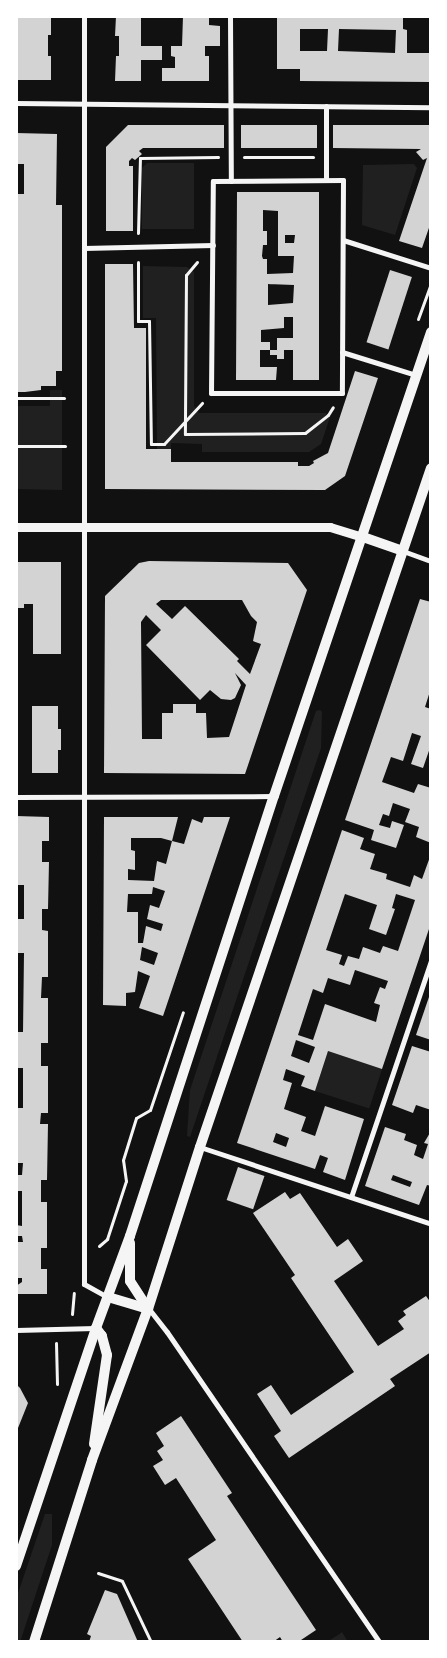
<!DOCTYPE html>
<style>
body{margin:0}
#map{position:relative;width:447px;height:1658px;overflow:hidden;background:#111;font-family:"PT Sans",sans-serif}
div>[style]{position:absolute}
[style*='--x']{left:calc(var(--x)*1px);top:calc(var(--y)*1px);width:calc(var(--w)*1px);rotate:calc(var(--a)*1deg)}
.green>*{inset:0;background:#202020;transform-origin:0 0}
.building>*{inset:0;background:#d3d3d3;transform-origin:0 0}
.path>*{height:3px;margin:-1.5px;padding:0 1.5px;transform-origin:1.5px;border-radius:1.5px;background:#f5f5f5}
.minor>*{height:5px;margin:-2.5px;padding:0 2.5px;transform-origin:2.5px;border-radius:2.5px;background:#f5f5f5}
.tertiary>*{height:9px;margin:-4.5px;padding:0 4.5px;transform-origin:4.5px;border-radius:4.5px;background:#f5f5f5}
.secondary>*{height:10px;margin:-5px;padding:0 5px;transform-origin:5px;border-radius:5px;background:#f5f5f5}
span{translate:-50% -50%;white-space:nowrap;text-align:center;line-height:1.15;-webkit-text-stroke:5px #fff;paint-order:stroke}
.frame{position:absolute;inset:0;border:18px solid #fff;pointer-events:none}
</style>
<div id="map">
<div class="green">
<div style="clip-path:polygon(147px 163px,194px 163px,194px 229px,142px 229px,142px 168px)"></div>
<div style="clip-path:polygon(414px 164px,417px 168px,395px 235px,362px 225px,363px 165px)"></div>
<div style="clip-path:polygon(143px 266px,187px 267px,194px 272px,194px 406px,199px 413px,326px 413px,330px 417px,321px 444px,309px 452px,202px 452px,202px 444px,171px 443px,171px 449px,157px 449px,156px 318px,143px 318px)"></div>
<div style="clip-path:polygon(50px 390px,62px 390px,62px 490px,16px 489px,16px 406px,50px 406px)"></div>
<div style="clip-path:polygon(320px 710px,322px 712px,321px 748px,190px 1137px,187px 1136px,190px 1090px,316px 711px)"></div>
<div style="left:328px;top:1051px;width:57px;height:42px;rotate:18deg"></div>
<div style="clip-path:polygon(45px 1514px,52px 1514px,52px 1545px,20px 1642px,16px 1642px,16px 1599px)"></div>
<div style="clip-path:polygon(342px 1632px,348px 1642px,327px 1642px,338px 1635px)"></div>
</div>
<div class="building">
<div style="clip-path:polygon(17px 16px,51px 16px,51px 35px,48px 35px,48px 56px,51px 56px,51px 80px,16px 80px)"></div>
<div style="clip-path:polygon(116px 16px,141px 16px,141px 46px,162px 46px,162px 60px,141px 60px,141px 81px,115px 81px,116px 56px,119px 56px,119px 36px,115px 36px)"></div>
<div style="clip-path:polygon(183px 16px,209px 16px,209px 25px,220px 26px,220px 46px,205px 46px,205px 56px,209px 56px,209px 81px,162px 81px,162px 68px,175px 68px,175px 57px,171px 56px,171px 46px,182px 46px)"></div>
<div style="clip-path:polygon(evenodd,277px 16px,403px 16px,403px 29px,407px 30px,407px 53px,431px 53px,431px 82px,300px 81px,300px 69px,277px 69px,277px 16px,300px 29px,328px 29px,327px 51px,300px 51px,300px 29px,277px 16px,339px 29px,396px 30px,395px 53px,338px 51px,339px 29px)"></div>
<div style="clip-path:polygon(128px 125px,224px 125px,224px 148px,143px 148px,139px 151px,142px 154px,135px 160px,132px 158px,129px 161px,129px 166px,133px 166px,133px 231px,106px 231px,106px 147px)"></div>
<div style="left:241px;top:125px;width:76px;height:23px"></div>
<div style="clip-path:polygon(333px 125px,431px 125px,431px 222px,422px 248px,399px 241px,427px 158px,423px 160px,416px 152px,421px 149px,333px 148px)"></div>
<div style="clip-path:polygon(16px 133px,57px 134px,56px 205px,62px 205px,62px 371px,56px 371px,56px 386px,41px 386px,41px 390px,25px 392px,16px 392px,16px 194px,24px 194px,24px 164px,16px 164px)"></div>
<div style="clip-path:polygon(evenodd,237px 192px,319px 192px,319px 380px,293px 380px,293px 350px,284px 350px,284px 359px,277px 359px,277px 355px,270px 355px,270px 350px,260px 350px,260px 367px,277px 367px,276px 380px,236px 380px,237px 192px,263px 210px,278px 211px,278px 256px,294px 256px,293px 273px,267px 274px,267px 259px,263px 259px,262px 256px,263px 245px,267px 245px,267px 231px,263px 231px,263px 210px,237px 192px,285px 235px,295px 235px,294px 243px,285px 243px,285px 235px,237px 192px,268px 284px,294px 285px,293px 303px,268px 305px,268px 284px,237px 192px,284px 317px,293px 317px,293px 338px,277px 338px,277px 350px,270px 350px,270px 342px,261px 342px,261px 330px,284px 328px,284px 317px)"></div>
<div style="clip-path:polygon(105px 264px,133px 264px,134px 328px,146px 328px,146px 449px,171px 449px,171px 462px,298px 462px,298px 466px,309px 466px,314px 463px,313px 461px,328px 453px,355px 371px,378px 378px,345px 476px,325px 490px,105px 489px)"></div>
<div style="left:390px;top:270px;width:23px;height:76px;rotate:18deg"></div>
<div style="clip-path:polygon(evenodd,149px 561px,288px 563px,307px 590px,245px 774px,104px 773px,105px 596px,139px 563px,149px 561px,161px 600px,242px 600px,251px 616px,257px 622px,253px 641px,261px 644px,250px 674px,237px 661px,239px 659px,185px 606px,172px 619px,156px 604px,161px 600px,149px 561px,146px 615px,161px 630px,146px 645px,200px 700px,210px 690px,221px 699px,231px 700px,235px 698px,241px 685px,235px 673px,246px 685px,229px 737px,207px 738px,206px 713px,196px 713px,196px 704px,173px 704px,173px 713px,162px 713px,162px 739px,142px 739px,141px 622px,146px 615px)"></div>
<div style="clip-path:polygon(16px 562px,61px 562px,61px 654px,33px 654px,33px 604px,24px 604px,24px 608px,16px 608px)"></div>
<div style="clip-path:polygon(420px 599px,431px 602px,431px 688px,425px 707px,431px 709px,431px 745px,423px 768px,411px 764px,421px 736px,412px 733px,403px 761px,391px 757px,382px 782px,414px 793px,418px 784px,431px 788px,431px 843px,416px 837px,419px 827px,405px 822px,410px 809px,393px 803px,389px 816px,383px 814px,379px 825px,390px 828px,392px 821px,404px 825px,396px 848px,371px 840px,374px 830px,345px 820px)"></div>
<div style="clip-path:polygon(32px 706px,58px 706px,58px 729px,61px 729px,61px 750px,58px 750px,58px 773px,32px 773px)"></div>
<div style="clip-path:polygon(16px 816px,49px 817px,49px 841px,42px 841px,42px 862px,49px 862px,48px 909px,42px 909px,42px 930px,48px 931px,48px 977px,42px 977px,41px 998px,48px 998px,48px 1043px,41px 1043px,41px 1066px,48px 1066px,48px 1113px,41px 1113px,40px 1124px,48px 1124px,47px 1180px,41px 1180px,41px 1202px,47px 1202px,47px 1248px,41px 1248px,41px 1269px,47px 1269px,47px 1294px,16px 1294px,16px 1286px,22px 1282px,22px 1278px,16px 1278px,16px 1242px,23px 1242px,22px 1236px,16px 1236px,16px 1225px,22px 1226px,22px 1191px,16px 1191px,16px 1175px,22px 1175px,23px 1163px,16px 1163px,16px 1108px,23px 1108px,23px 1068px,16px 1068px,16px 1032px,23px 1032px,24px 953px,16px 953px,16px 919px,24px 919px,24px 885px,16px 885px)"></div>
<div style="clip-path:polygon(evenodd,104px 817px,178px 817px,172px 841px,161px 838px,131px 838px,131px 850px,135px 851px,135px 870px,128px 869px,128px 880px,154px 881px,157px 861px,166px 864px,172px 841px,184px 844px,192px 819px,202px 823px,204px 817px,230px 817px,163px 1016px,139px 1008px,150px 976px,138px 971px,135px 992px,126px 993px,126px 1006px,103px 1005px,104px 817px,153px 887px,165px 891px,159px 908px,150px 905px,147px 919px,163px 924px,161px 931px,146px 926px,143px 943px,138px 943px,138px 912px,127px 912px,128px 894px,152px 894px,153px 887px,104px 817px,142px 947px,158px 953px,154px 965px,140px 960px,142px 947px)"></div>
<div style="clip-path:polygon(evenodd,342px 830px,364px 838px,360px 849px,375px 854px,370px 869px,387px 874px,386px 879px,410px 887px,414px 875px,422px 879px,431px 854px,431px 923px,382px 1069px,328px 1051px,315px 1091px,301px 1086px,305px 1076px,286px 1069px,283px 1080px,292px 1083px,284px 1109px,306px 1117px,301px 1131px,315px 1136px,325px 1106px,364px 1119px,345px 1180px,323px 1172px,328px 1158px,320px 1155px,315px 1169px,237px 1143px,342px 830px,345px 894px,377px 905px,369px 929px,386px 935px,395px 909px,392px 908px,396px 894px,415px 900px,398px 951px,383px 946px,380px 953px,363px 947px,359px 959px,348px 956px,344px 966px,339px 964px,342px 955px,326px 950px,345px 894px,342px 830px,355px 970px,388px 981px,385px 989px,380px 987px,374px 1003px,380px 1005px,376px 1022px,325px 1004px,313px 1040px,298px 1035px,313px 989px,323px 993px,328px 978px,350px 985px,355px 970px,342px 830px,296px 1040px,315px 1047px,309px 1063px,291px 1056px,296px 1040px,342px 830px,276px 1133px,289px 1138px,286px 1147px,273px 1142px,276px 1133px)"></div>
<div style="clip-path:polygon(430px 994px,431px 994px,431px 1040px,416px 1035px)"></div>
<div style="clip-path:polygon(412px 1046px,431px 1052px,431px 1110px,416px 1105px,413px 1113px,392px 1105px)"></div>
<div style="clip-path:polygon(evenodd,385px 1127px,406px 1134px,404px 1140px,417px 1145px,414px 1155px,423px 1159px,428px 1144px,424px 1143px,431px 1131px,431px 1186px,427px 1185px,419px 1205px,365px 1186px,385px 1127px,393px 1175px,412px 1182px,410px 1187px,391px 1180px,393px 1175px)"></div>
<div style="left:238px;top:1167px;width:28px;height:35px;rotate:19deg"></div>
<div style="clip-path:polygon(285px 1192px,290px 1199px,300px 1193px,337px 1247px,348px 1239px,363px 1261px,334px 1281px,378px 1346px,404px 1329px,398px 1321px,406px 1315px,403px 1311px,426px 1296px,431px 1303px,431px 1352px,390px 1379px,395px 1386px,289px 1458px,274px 1436px,281px 1431px,257px 1394px,271px 1385px,291px 1415px,354px 1372px,291px 1278px,295px 1275px,253px 1213px)"></div>
<div style="clip-path:polygon(16px 1384px,20px 1388px,28px 1403px,16px 1433px)"></div>
<div style="clip-path:polygon(181px 1416px,232px 1493px,227px 1496px,316px 1630px,298px 1642px,283px 1642px,280px 1637px,273px 1642px,243px 1642px,188px 1559px,216px 1540px,176px 1478px,165px 1485px,153px 1466px,163px 1460px,157px 1451px,164px 1446px,156px 1433px)"></div>
<div style="clip-path:polygon(105px 1590px,117px 1594px,138px 1642px,89px 1642px,91px 1636px,87px 1634px)"></div>
</div>
<div class="path">
<div style="--x:244;--y:157;--w:69;--a:0"></div>
<div style="--x:138;--y:233;--w:75;--a:-88.5"></div>
<div style="--x:140;--y:158;--w:78;--a:-0.7"></div>
<div style="--x:138;--y:262;--w:59;--a:90"></div>
<div style="--x:138;--y:321;--w:11;--a:0"></div>
<div style="--x:149;--y:321;--w:123;--a:89.1"></div>
<div style="--x:151;--y:444;--w:13;--a:0"></div>
<div style="--x:164;--y:444;--w:56;--a:-47.2"></div>
<div style="--x:197;--y:262;--w:17;--a:130"></div>
<div style="--x:186;--y:275;--w:159;--a:90.4"></div>
<div style="--x:185;--y:434;--w:120;--a:-0.5"></div>
<div style="--x:305;--y:433;--w:29;--a:-38"></div>
<div style="--x:328;--y:415;--w:9;--a:-58"></div>
<div style="--x:418;--y:319;--w:38;--a:-70"></div>
<div style="--x:16;--y:398;--w:48;--a:0"></div>
<div style="--x:16;--y:446;--w:49;--a:0"></div>
<div style="--x:99;--y:1246;--w:11;--a:-41"></div>
<div style="--x:107;--y:1239;--w:61;--a:-71.9"></div>
<div style="--x:126;--y:1181;--w:21;--a:-98"></div>
<div style="--x:123;--y:1160;--w:44;--a:-72.8"></div>
<div style="--x:136;--y:1118;--w:16;--a:-30"></div>
<div style="--x:150;--y:1110;--w:103;--a:-71.4"></div>
<div style="--x:72;--y:1314;--w:21;--a:-85"></div>
<div style="--x:56;--y:1343;--w:41;--a:88.6"></div>
<div style="--x:98;--y:1573;--w:25;--a:18"></div>
<div style="--x:122;--y:1581;--w:68;--a:64.6"></div>
</div>
<div class="minor">
<div style="--x:84;--y:16;--w:1268;--a:90"></div>
<div style="--x:84;--y:1284;--w:26;--a:29"></div>
<div style="--x:230;--y:16;--w:165;--a:89.7"></div>
<div style="--x:16;--y:103;--w:415;--a:0.6"></div>
<div style="--x:326;--y:106;--w:74;--a:90"></div>
<div style="--x:343;--y:180;--w:213;--a:90.3"></div>
<div style="--x:342;--y:393;--w:131;--a:180"></div>
<div style="--x:211;--y:393;--w:212;--a:-89.5"></div>
<div style="--x:213;--y:181;--w:130;--a:-0.4"></div>
<div style="--x:343;--y:240;--w:92;--a:17.7"></div>
<div style="--x:84;--y:248;--w:129;--a:-1.3"></div>
<div style="--x:342;--y:352;--w:77;--a:17.3"></div>
<div style="--x:403;--y:551;--w:30;--a:20"></div>
<div style="--x:16;--y:797;--w:257;--a:-0.2"></div>
<div style="--x:200;--y:1147;--w:243;--a:18.4"></div>
<div style="--x:351;--y:1197;--w:249;--a:-71.3"></div>
<div style="--x:149;--y:1309;--w:29;--a:52"></div>
<div style="--x:167;--y:1332;--w:376;--a:55.6"></div>
<div style="--x:16;--y:1330;--w:79;--a:-1.5"></div>
</div>
<div class="tertiary">
<div style="--x:16;--y:527;--w:314;--a:0"></div>
<div style="--x:330;--y:527;--w:34;--a:17"></div>
</div>
<div class="secondary">
<div style="--x:363;--y:537;--w:42;--a:19.3"></div>
<div style="--x:130;--y:1243;--w:38;--a:90"></div>
<div style="--x:130;--y:1281;--w:33;--a:57"></div>
<div style="--x:108;--y:1297;--w:42;--a:16.7"></div>
<div style="--x:94;--y:1444;--w:90;--a:-81.7"></div>
<div style="--x:107;--y:1355;--w:20;--a:-105"></div>
<div style="--x:102;--y:1336;--w:10;--a:-127"></div>
<div style="--x:16;--y:1566;--w:251;--a:-71.4"></div>
<div style="--x:96;--y:1328;--w:98;--a:-69.7"></div>
<div style="--x:130;--y:1236;--w:463;--a:-71.9"></div>
<div style="--x:274;--y:796;--w:490;--a:-71.3"></div>
<div style="--x:34;--y:1642;--w:191;--a:-72.3"></div>
<div style="--x:92;--y:1460;--w:161;--a:-69.7"></div>
<div style="--x:148;--y:1309;--w:170;--a:-72.2"></div>
<div style="--x:200;--y:1147;--w:717;--a:-71.21"></div>
</div>
<div class="frame"></div>
</div>
